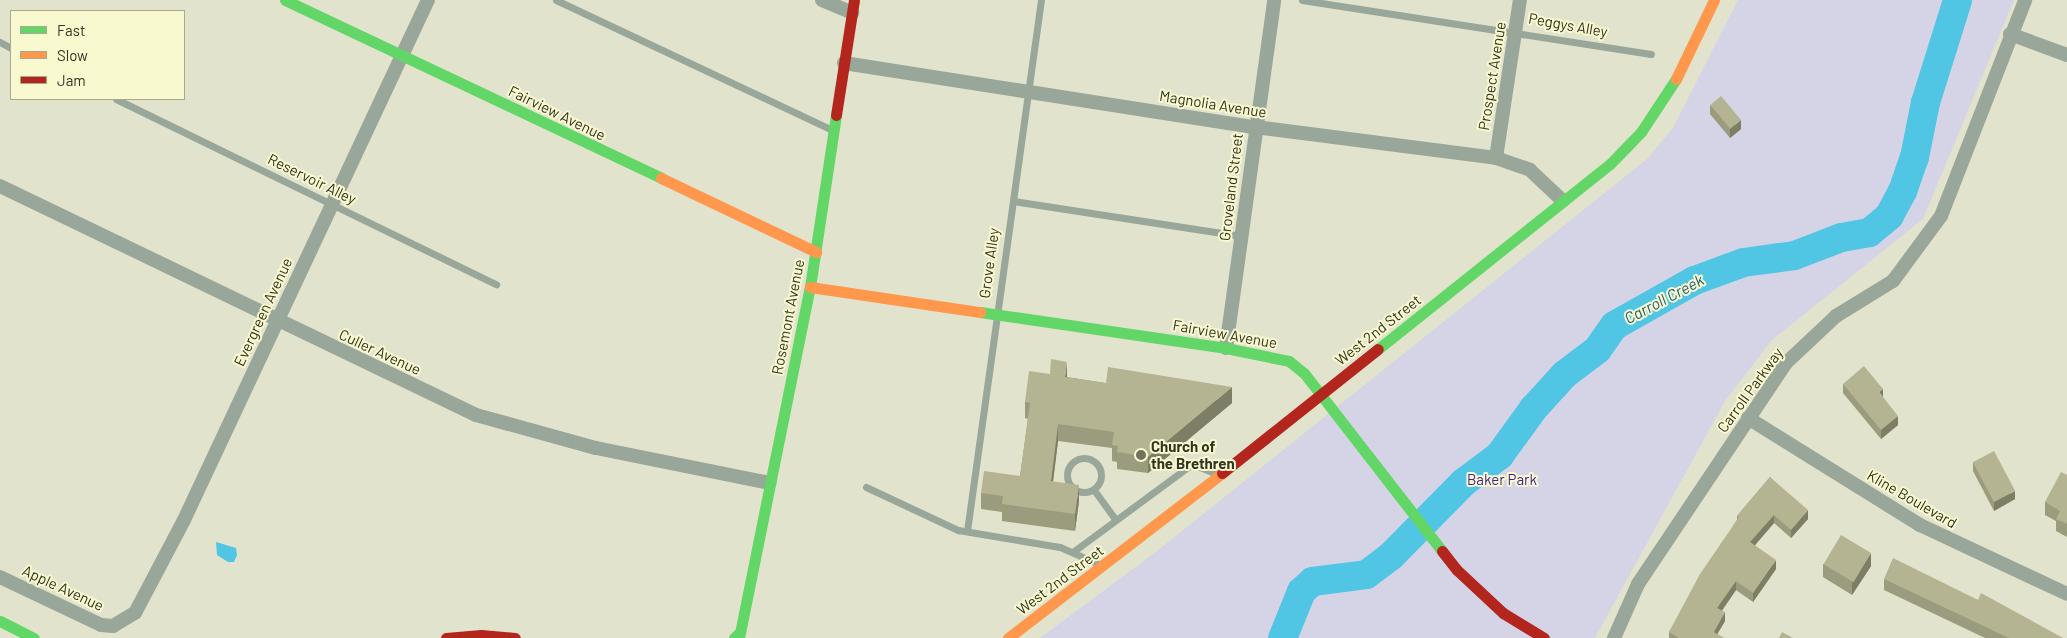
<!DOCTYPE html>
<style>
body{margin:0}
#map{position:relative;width:2067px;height:638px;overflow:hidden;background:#e2e3cc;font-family:Barlow,sans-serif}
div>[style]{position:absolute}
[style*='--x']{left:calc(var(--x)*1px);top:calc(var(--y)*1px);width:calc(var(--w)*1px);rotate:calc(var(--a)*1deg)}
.green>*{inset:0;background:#d5d4e6}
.water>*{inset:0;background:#50c6e4}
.river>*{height:29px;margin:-14.5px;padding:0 14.5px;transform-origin:14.5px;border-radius:14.5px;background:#50c6e4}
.lane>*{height:7px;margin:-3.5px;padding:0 3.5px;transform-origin:3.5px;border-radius:3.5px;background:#99a79b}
.lane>.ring{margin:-3.5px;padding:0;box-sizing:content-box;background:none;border:7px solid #99a79b;border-radius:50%}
.street>*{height:14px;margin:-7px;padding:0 7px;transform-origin:7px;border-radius:7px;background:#99a79b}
.fast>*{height:11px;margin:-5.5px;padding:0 5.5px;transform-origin:5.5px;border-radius:5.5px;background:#63d668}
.slow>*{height:11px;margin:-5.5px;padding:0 5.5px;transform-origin:5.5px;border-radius:5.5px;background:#ff974d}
.jam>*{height:11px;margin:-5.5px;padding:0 5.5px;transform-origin:5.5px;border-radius:5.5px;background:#b3261e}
.wall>*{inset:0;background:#9b9b7e}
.shaded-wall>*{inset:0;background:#7e7e66}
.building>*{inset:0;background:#b4b492;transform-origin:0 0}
.dots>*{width:14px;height:14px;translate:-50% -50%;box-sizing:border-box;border:2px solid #f9f9d0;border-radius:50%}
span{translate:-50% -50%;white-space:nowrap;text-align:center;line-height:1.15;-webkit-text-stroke:4px #f9f9d0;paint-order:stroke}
.street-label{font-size:15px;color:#333323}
.poi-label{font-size:15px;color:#333323;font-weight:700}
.left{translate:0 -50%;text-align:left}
.park-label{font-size:15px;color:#401f91}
.water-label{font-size:16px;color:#245c73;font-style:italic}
.legend{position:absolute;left:10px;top:10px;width:175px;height:90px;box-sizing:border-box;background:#f9f9d0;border:1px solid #aaaa8b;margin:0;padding:6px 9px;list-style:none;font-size:15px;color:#333323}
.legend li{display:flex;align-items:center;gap:10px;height:25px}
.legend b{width:25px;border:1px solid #aaaa8b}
</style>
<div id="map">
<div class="green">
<div style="clip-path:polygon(1738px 0,2014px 0,1923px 219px,1772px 340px,1725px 401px,1595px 638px,1040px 638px,1157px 551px,1647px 159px,1673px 128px)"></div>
</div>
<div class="water">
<div style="clip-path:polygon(216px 542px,236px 548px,237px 555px,234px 562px,228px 562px,217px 555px)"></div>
</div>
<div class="river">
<div style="--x:1282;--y:638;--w:51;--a:-68"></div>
<div style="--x:1301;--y:591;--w:15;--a:-42"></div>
<div style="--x:1312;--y:581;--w:54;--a:-7.4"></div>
<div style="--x:1366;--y:574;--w:31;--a:-37"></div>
<div style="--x:1391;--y:555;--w:103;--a:-45.4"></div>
<div style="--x:1463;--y:482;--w:45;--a:-36.9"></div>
<div style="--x:1499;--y:455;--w:58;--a:-54.1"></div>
<div style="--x:1533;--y:408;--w:46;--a:-47.6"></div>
<div style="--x:1564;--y:374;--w:41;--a:-37.1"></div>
<div style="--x:1597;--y:349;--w:29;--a:-55"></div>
<div style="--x:1614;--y:325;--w:92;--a:-29.4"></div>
<div style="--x:1694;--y:280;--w:52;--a:-20.2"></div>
<div style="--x:1743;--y:262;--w:51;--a:-7.8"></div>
<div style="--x:1794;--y:255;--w:50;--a:-21"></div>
<div style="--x:1841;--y:237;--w:28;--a:-10"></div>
<div style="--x:1869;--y:232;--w:26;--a:-40"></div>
<div style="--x:1889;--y:215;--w:27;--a:-62"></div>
<div style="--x:1902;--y:191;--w:36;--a:-71"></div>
<div style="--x:1914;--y:157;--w:56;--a:-78.7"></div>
<div style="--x:1925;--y:102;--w:107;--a:-72.6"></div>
</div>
<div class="lane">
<div style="--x:556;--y:0;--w:305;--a:25.2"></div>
<div style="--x:1302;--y:0;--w:353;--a:8.8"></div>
<div style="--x:0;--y:42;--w:13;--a:29"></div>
<div style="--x:116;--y:99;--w:423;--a:26"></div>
<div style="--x:1013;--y:201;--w:231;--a:8.7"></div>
<div class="ring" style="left:1067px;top:458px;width:27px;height:27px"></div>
<div style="--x:866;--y:487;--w:102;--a:25.1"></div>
<div style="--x:958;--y:530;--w:103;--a:9.5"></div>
<div style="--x:1060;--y:547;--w:45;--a:23.7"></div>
<div style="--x:1094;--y:490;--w:36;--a:54"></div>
<div style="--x:967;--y:531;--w:536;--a:-82.07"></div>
<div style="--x:1074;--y:551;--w:147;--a:-36.4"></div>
<div style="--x:1192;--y:464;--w:27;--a:22"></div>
</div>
<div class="street">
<div style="--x:822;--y:0;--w:33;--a:23"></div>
<div style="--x:2010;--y:34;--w:61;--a:20.2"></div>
<div style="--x:844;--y:63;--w:416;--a:8.9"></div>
<div style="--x:1255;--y:127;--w:243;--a:7.3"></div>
<div style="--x:1496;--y:158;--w:36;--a:19"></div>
<div style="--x:1530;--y:170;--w:45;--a:43.2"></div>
<div style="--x:1496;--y:158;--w:160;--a:-81.4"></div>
<div style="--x:0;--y:186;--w:528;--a:25.69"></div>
<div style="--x:476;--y:415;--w:124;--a:15.4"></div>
<div style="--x:596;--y:448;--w:177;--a:11.4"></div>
<div style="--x:1226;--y:348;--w:351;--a:-82.1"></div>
<div style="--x:1748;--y:418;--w:203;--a:31.9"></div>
<div style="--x:1920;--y:525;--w:162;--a:25.1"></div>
<div style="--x:0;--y:577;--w:112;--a:25.4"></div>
<div style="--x:101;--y:625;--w:12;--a:5"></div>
<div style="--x:113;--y:626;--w:26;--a:-31"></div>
<div style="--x:135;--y:613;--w:105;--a:-62.2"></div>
<div style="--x:184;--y:520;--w:574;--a:-64.86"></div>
<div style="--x:1614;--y:638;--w:59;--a:-66"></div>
<div style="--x:1638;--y:584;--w:266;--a:-56.2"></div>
<div style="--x:1786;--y:363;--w:69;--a:-43.2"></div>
<div style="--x:1836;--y:316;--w:67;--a:-31.6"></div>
<div style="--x:1893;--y:281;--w:81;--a:-53.6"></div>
<div style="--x:1941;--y:216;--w:232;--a:-68.7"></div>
</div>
<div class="fast">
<div style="--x:285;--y:0;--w:416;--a:25.3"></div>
<div style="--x:980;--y:312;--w:249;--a:8.3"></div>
<div style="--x:1226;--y:348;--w:64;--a:11.7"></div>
<div style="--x:1289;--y:361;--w:19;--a:39"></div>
<div style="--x:1304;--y:373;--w:225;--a:52.2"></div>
<div style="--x:1378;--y:349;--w:297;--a:-38.6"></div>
<div style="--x:1610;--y:164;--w:45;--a:-45.9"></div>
<div style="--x:1641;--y:132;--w:64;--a:-56.6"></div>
<div style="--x:0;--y:621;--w:38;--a:27"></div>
<div style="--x:734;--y:638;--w:7;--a:-45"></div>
<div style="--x:739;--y:638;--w:358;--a:-78.6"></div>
<div style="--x:810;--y:287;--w:174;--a:-81.4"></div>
</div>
<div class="slow">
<div style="--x:1676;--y:79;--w:88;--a:-64.3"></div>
<div style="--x:661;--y:178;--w:172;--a:25.5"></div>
<div style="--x:810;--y:287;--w:172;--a:8.4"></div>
<div style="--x:1008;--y:638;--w:270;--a:-37.6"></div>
</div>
<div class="jam">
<div style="--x:836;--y:115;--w:116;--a:-81.1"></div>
<div style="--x:1222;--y:473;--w:199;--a:-38.5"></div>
<div style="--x:1442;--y:551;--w:24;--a:52"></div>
<div style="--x:1457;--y:570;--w:63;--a:43.1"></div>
<div style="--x:1503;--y:613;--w:48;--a:31.4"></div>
<div style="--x:446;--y:638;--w:35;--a:-5"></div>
<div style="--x:481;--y:635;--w:34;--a:5"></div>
</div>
<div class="wall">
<div style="clip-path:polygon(1710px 105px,1741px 129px,1730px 138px,1710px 114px)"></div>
<div style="clip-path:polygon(1067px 377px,1232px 403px,1148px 473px,1117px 469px,1117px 462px,1112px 461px,1112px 448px,1058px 441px,1053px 482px,1079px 501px,1075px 531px,1002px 521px,1002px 512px,981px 509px,981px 493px,1020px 476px,1028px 419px,1025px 418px,1025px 402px)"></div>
<div style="clip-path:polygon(1843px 384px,1883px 397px,1898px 425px,1881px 439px,1843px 393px)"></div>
<div style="clip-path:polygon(1973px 462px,2015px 499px,1994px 511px,1973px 471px)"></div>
<div style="clip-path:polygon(2067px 475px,2067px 537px,2056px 531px,2056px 521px,2045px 515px,2045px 502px)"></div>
<div style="clip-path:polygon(1770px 477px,1808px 519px,1791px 538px,1774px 523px,1755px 545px,1776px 569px,1753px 602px,1736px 590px,1722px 611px,1725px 621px,1717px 634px,1724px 638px,1669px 638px,1669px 632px,1737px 520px,1737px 516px)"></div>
<div style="clip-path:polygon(1823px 564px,1871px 566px,1852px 595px,1823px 577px)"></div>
<div style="clip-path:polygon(1884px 579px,1978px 600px,2063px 638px,1985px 638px,1884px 590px)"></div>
</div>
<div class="shaded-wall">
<div style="clip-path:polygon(1741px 120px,1741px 129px,1730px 138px,1730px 129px)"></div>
<div style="clip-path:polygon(1067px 362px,1067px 378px,1065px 377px)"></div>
<div style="clip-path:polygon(1232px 387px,1232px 403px,1148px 473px,1148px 457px)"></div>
<div style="clip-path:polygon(1883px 389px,1883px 397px,1879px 392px)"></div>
<div style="clip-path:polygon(1898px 416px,1898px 425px,1881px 439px,1881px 430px)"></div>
<div style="clip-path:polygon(1058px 424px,1058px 441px,1051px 498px,1051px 481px)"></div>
<div style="clip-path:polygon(1079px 485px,1079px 501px,1075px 531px,1075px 514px)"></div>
<div style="clip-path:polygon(2015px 491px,2015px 499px,1994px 511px,1994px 502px)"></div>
<div style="clip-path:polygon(1808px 510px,1808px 519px,1791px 538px,1791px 530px)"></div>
<div style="clip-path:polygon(1774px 515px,1774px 523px,1750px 551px,1750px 542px)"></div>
<div style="clip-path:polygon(1871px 553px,1871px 566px,1852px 595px,1852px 583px)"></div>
<div style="clip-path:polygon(1776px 560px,1776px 569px,1753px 602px,1753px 593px)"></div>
<div style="clip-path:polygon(1736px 581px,1736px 590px,1717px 617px,1717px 608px)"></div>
<div style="clip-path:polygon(1725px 612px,1725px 621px,1715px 638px,1714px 632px)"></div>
</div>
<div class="building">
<div style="left:1721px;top:96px;width:31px;height:14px;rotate:50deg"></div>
<div style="clip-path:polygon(1051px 359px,1067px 362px,1065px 377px,1106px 383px,1108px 367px,1232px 387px,1148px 457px,1117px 452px,1118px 446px,1112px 445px,1114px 432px,1058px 424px,1051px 481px,1079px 485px,1075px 514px,1002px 504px,1003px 496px,981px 493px,984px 471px,1020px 476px,1030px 403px,1025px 402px,1029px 371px,1050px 374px)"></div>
<div style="clip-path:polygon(1864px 366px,1883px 389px,1879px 392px,1898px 416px,1881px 430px,1843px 384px)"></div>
<div style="left:1994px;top:451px;width:45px;height:24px;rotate:62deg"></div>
<div style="clip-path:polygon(2061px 472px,2067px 475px,2067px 524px,2056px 519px,2060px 511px,2045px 502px)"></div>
<div style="clip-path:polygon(1770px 477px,1808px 510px,1791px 530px,1774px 515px,1750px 542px,1776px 560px,1753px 593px,1736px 581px,1717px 608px,1725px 612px,1714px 632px,1724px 638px,1679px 638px,1669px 632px,1700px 574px,1739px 517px,1737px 516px)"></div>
<div style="left:1841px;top:535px;width:35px;height:34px;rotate:31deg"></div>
<div style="clip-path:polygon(1893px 558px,1978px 600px,1981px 593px,2063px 638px,2009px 638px,1884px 579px)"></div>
<div style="clip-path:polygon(1782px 632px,1793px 638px,1779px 638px)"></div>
</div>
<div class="dots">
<div style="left:1141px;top:455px;background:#70715e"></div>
</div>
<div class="street-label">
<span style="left:1568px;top:25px;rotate:10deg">Peggys Alley</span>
<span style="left:1492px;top:76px;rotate:-81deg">Prospect Avenue</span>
<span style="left:1213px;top:104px;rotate:9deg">Magnolia Avenue</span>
<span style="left:557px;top:113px;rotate:26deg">Fairview Avenue</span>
<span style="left:312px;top:179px;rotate:26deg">Reservoir Alley</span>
<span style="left:1231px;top:187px;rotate:-83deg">Groveland Street</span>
<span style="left:989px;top:263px;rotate:-82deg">Grove Alley</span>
<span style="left:263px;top:312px;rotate:-65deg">Evergreen Avenue</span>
<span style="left:788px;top:317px;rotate:-79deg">Rosemont Avenue</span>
<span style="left:1378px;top:330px;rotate:-38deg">West 2nd Street</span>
<span style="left:1225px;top:334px;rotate:10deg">Fairview Avenue</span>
<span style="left:380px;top:352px;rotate:25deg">Culler Avenue</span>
<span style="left:1750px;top:390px;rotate:-54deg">Carroll Parkway</span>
<span style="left:1912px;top:499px;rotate:30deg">Kline Boulevard</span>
<span style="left:1060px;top:580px;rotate:-37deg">West 2nd Street</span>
<span style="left:63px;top:588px;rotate:25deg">Apple Avenue</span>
</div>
<div class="poi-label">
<span class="left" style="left:1151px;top:455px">Church of<br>the Brethren</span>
</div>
<div class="park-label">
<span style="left:1502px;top:480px">Baker Park</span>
</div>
<div class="water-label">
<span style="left:1664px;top:299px;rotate:-28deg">Carroll Creek</span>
</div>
<ul class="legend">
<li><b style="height:6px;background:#63d668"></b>Fast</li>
<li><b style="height:6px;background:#ff974d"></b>Slow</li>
<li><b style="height:6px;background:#b3261e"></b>Jam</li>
</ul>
</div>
